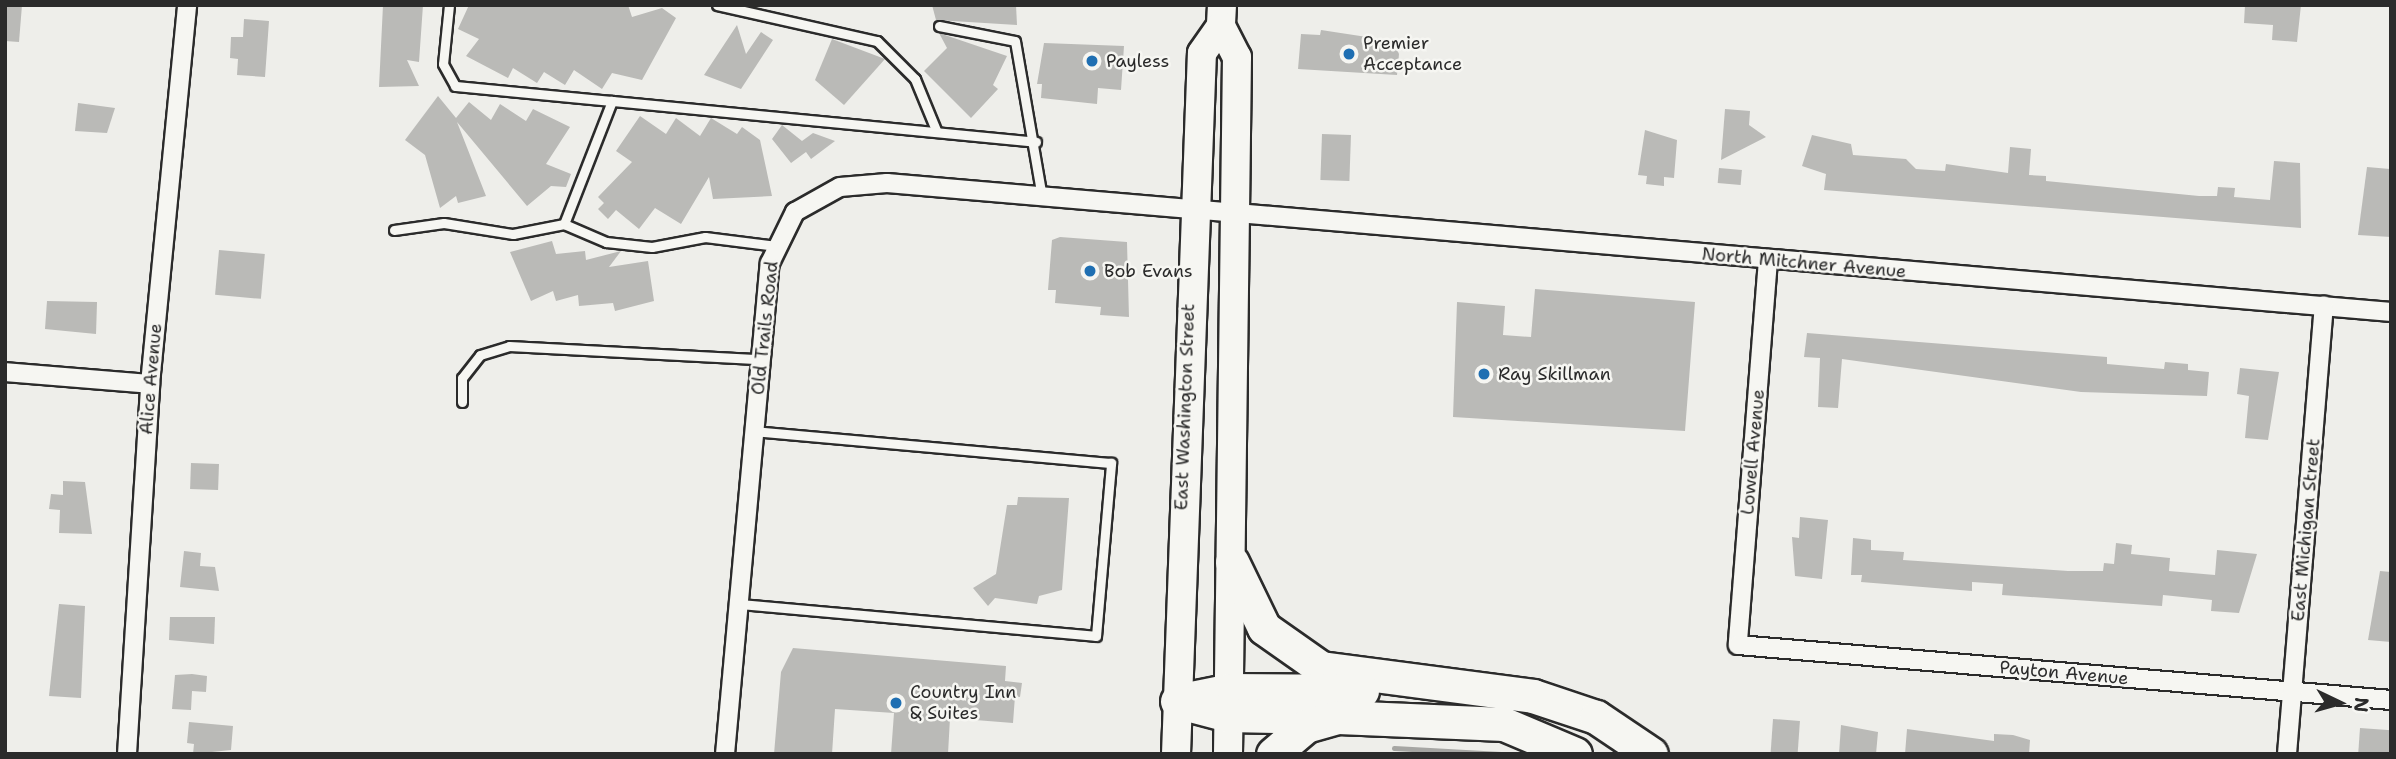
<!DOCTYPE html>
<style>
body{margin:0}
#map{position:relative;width:2396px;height:759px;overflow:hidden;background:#eeeeea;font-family:"Shantell Sans",sans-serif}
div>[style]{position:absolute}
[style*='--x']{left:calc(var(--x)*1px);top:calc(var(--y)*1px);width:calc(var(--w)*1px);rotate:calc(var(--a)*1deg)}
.stream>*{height:5px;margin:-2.5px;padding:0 2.5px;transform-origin:2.5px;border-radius:2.5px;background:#a6a6a3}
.building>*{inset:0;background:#babab7;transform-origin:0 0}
.roads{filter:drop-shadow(2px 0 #2b2b2b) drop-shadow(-2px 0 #2b2b2b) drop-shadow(0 2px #2b2b2b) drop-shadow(0 -2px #2b2b2b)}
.lane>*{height:9px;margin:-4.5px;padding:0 4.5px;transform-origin:4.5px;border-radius:4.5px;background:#f6f6f2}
.street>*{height:18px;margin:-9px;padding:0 9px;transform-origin:9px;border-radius:9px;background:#f6f6f2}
.primary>*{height:28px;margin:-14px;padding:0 14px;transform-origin:14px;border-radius:14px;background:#f6f6f2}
.highway>*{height:33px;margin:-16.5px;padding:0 16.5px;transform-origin:16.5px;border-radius:16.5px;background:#f6f6f2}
.dots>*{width:19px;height:19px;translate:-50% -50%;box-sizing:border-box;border:4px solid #f6f6f2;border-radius:50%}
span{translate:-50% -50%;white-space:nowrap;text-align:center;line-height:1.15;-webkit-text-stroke:5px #f6f6f2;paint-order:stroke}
.poi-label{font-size:18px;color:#2b2b2b}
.left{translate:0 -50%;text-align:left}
.street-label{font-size:18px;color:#2b2b2b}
.frame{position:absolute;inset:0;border:7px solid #2b2b2b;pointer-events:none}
.north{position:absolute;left:2305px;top:668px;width:70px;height:70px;-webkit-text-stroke:5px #f6f6f2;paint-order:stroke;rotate:95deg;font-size:19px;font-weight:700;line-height:28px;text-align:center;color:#2b2b2b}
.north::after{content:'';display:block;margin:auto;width:24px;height:32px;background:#2b2b2b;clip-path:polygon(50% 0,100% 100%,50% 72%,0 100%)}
</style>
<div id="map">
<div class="stream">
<div style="--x:1394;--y:748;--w:107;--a:3.2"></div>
</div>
<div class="building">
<div style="clip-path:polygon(5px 5px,22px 5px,19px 42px,5px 41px)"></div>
<div style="clip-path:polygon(383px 5px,423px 5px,419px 62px,407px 60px,419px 86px,379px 87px)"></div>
<div style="clip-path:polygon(469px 5px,628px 5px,632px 17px,662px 8px,676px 18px,642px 80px,612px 73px,602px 89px,574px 70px,565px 85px,544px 72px,537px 83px,513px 68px,508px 78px,466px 56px,479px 39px,458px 29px)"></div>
<div style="clip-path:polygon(932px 5px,1016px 5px,1017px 25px,936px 20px)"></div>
<div style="clip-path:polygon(2245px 5px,2301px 5px,2297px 42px,2272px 40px,2273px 25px,2244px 23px)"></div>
<div style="clip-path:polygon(244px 19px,269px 21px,265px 77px,237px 75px,238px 59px,230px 58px,231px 37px,243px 37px)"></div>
<div style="clip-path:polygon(737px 25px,746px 54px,761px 32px,773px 40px,741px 89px,704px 75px)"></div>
<div style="clip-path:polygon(1321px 30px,1393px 41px,1399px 54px,1397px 75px,1298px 69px,1301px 34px,1320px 35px)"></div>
<div style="clip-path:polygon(939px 33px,1007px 56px,993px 85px,998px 89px,971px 118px,924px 71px,947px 48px)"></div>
<div style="clip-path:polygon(832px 39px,885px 59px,844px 105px,815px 80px)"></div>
<div style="clip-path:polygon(1044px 43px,1124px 46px,1121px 90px,1098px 88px,1097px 104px,1041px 98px,1042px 84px,1037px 84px)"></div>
<div style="clip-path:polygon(438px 96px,456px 118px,469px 102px,491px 120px,500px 104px,526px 121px,533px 109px,570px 127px,546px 164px,571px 174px,566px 187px,551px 186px,527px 206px,457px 122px,486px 196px,458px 203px,456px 196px,440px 208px,425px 155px,405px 140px)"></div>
<div style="clip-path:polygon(78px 103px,115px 108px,107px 133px,75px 131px)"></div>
<div style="clip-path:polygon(1725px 109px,1750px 111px,1749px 125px,1766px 137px,1721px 160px)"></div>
<div style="clip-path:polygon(640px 116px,666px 134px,676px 118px,700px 136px,711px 118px,737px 134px,742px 127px,760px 140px,772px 196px,713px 199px,709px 177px,681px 224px,655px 208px,639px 229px,616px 210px,608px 219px,598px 209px,604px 203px,598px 197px,632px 162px,616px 151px)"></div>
<div style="clip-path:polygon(782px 125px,802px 141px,813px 133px,835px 141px,811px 159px,806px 152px,791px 163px,772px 139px)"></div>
<div style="clip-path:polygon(1645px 130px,1677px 140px,1674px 178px,1664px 177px,1664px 186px,1646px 184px,1647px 176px,1638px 175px)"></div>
<div style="left:1322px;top:134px;width:29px;height:46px;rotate:2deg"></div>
<div style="clip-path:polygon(1812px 135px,1851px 144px,1853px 155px,1906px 159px,1916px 169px,1945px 171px,1946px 164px,2008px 173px,2010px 147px,2031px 149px,2029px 175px,2046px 176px,2046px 181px,2199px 196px,2217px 196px,2218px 187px,2235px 188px,2234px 197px,2270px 200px,2274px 161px,2300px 163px,2301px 228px,1824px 190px,1826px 174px,1802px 166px)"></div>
<div style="clip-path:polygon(2367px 167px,2390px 169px,2391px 237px,2358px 235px)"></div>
<div style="left:1719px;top:168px;width:23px;height:15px;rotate:5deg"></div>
<div style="clip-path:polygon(1060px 237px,1127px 242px,1129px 317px,1100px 315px,1101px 307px,1055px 303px,1056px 290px,1048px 290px,1052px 240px)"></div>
<div style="clip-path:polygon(552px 241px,556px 254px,585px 251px,586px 260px,621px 251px,609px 267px,648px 261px,654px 301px,615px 311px,613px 303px,579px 306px,578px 295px,556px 301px,553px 291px,531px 301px,510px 252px)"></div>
<div style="left:219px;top:250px;width:46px;height:45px;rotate:5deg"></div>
<div style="clip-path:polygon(1535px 289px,1695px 302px,1685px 431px,1453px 417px,1457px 302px,1505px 306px,1503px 335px,1531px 337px)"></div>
<div style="clip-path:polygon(47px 301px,97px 302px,96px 334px,45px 329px)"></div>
<div style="clip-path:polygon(1807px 333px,2107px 357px,2107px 364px,2164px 369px,2165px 362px,2188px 364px,2188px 370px,2209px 372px,2207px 396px,2081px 392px,1842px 359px,1838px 408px,1818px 407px,1820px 358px,1804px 357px)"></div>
<div style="clip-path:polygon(2240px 368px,2279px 372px,2268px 440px,2245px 438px,2249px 396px,2237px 394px)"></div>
<div style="left:191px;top:463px;width:28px;height:26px;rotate:2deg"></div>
<div style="clip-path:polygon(63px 481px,85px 482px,92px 534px,59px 533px,60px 510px,49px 509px,51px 494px,63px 495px)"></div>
<div style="clip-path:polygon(1018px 497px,1069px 498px,1062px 590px,1039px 596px,1037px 604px,995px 598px,988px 606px,973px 588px,996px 574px,1007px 505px,1017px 505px)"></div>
<div style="clip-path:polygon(1800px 517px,1828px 520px,1822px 579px,1795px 576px,1792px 537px,1799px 538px)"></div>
<div style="clip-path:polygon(1853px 538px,1871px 540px,1871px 550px,1904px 552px,1903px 560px,2068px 571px,2103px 571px,2104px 563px,2114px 564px,2116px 543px,2132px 545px,2131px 554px,2170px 558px,2169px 571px,2215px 575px,2217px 550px,2257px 554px,2239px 613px,2211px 611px,2212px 600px,2163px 595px,2162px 606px,2002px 595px,2003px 584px,1972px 582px,1972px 591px,1861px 582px,1862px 575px,1851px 575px)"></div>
<div style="clip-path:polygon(184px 551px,201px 553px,200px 566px,215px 567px,219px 591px,180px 587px)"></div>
<div style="clip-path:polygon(2380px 571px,2391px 572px,2391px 642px,2368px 640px)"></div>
<div style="clip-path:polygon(59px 604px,85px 606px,81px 698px,49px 696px)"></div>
<div style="clip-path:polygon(170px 617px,215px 617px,214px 644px,169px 640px)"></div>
<div style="clip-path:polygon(793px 648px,1006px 666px,1005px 681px,1022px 683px,1020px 697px,1015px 696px,1013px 723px,950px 718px,948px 754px,891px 754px,894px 713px,835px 709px,832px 754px,774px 754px,781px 672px)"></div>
<div style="clip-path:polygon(192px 674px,207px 676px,206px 692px,192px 691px,191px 710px,172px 709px,175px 675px)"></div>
<div style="left:1773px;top:719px;width:27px;height:35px;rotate:4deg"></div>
<div style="clip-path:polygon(189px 722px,233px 726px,231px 750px,193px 754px,194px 744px,187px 743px)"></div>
<div style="clip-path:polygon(1841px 725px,1878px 732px,1876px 754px,1839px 754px)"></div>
<div style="left:2360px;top:728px;width:31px;height:26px;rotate:4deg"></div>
<div style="clip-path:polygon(1907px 729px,1994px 741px,1994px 734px,2013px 735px,2030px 740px,2029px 754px,1905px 754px)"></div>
</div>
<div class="roads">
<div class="lane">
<div style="--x:449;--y:5;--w:59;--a:95.8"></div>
<div style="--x:443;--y:64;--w:25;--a:61"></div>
<div style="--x:455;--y:86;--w:158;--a:5.5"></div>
<div style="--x:717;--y:5;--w:164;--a:12.7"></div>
<div style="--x:877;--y:41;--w:54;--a:45"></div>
<div style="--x:915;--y:79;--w:55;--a:67.6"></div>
<div style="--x:939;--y:26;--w:77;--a:11.2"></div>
<div style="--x:1015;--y:41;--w:158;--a:80.2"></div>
<div style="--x:564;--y:224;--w:46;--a:23.2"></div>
<div style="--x:606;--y:242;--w:46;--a:6.2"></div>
<div style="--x:652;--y:247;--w:54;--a:-10.7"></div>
<div style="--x:705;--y:237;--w:72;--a:7.2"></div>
<div style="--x:394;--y:230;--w:50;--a:-8"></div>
<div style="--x:444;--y:223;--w:70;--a:9.1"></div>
<div style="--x:513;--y:234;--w:52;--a:-11.1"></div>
<div style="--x:564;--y:224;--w:132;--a:-68.7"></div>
<div style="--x:612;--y:101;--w:426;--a:5.5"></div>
<div style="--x:462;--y:402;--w:24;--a:-90"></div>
<div style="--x:462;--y:378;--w:29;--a:-52"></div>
<div style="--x:480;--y:355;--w:30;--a:-17"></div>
<div style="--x:509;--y:346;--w:251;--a:3"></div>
<div style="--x:739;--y:604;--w:358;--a:5.1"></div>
<div style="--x:1096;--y:636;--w:174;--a:-85"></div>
<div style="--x:1111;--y:463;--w:358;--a:-174.9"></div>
</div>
<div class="street">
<div style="--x:1768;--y:260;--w:386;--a:94.5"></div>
<div style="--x:1738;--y:645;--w:655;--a:4.81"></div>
<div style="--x:5;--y:372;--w:145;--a:4.7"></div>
<div style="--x:127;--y:754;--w:371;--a:-86.4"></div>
<div style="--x:150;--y:384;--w:381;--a:-84.4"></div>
<div style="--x:725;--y:754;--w:493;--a:-84.8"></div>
<div style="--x:770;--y:263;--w:57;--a:-63.9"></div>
<div style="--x:795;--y:212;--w:51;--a:-29.1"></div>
<div style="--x:840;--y:187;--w:47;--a:-4.9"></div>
<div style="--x:887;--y:183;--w:1510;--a:4.9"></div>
<div style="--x:2287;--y:754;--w:450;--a:-85.3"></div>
</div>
<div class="primary">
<div style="--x:1222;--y:5;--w:21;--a:93"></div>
<div style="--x:1221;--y:26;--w:35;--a:63"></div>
<div style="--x:1237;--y:57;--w:697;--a:90.74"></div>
<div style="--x:1176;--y:754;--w:701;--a:-87.88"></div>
<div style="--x:1202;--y:53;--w:33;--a:-55"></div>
</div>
<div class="highway">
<div style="--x:1232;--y:562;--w:73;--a:64.1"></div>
<div style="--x:1264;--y:628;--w:70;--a:35.1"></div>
<div style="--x:1321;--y:668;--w:214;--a:7.5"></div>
<div style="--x:1533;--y:696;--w:66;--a:18.4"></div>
<div style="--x:1596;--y:717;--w:66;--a:33.9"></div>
<div style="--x:1177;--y:701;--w:54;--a:-11.7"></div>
<div style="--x:1230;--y:690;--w:132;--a:0.4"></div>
<div style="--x:1183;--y:703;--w:47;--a:14.9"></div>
<div style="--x:1228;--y:715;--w:95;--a:1.2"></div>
<div style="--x:1273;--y:754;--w:43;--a:-40.3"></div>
<div style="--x:1306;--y:726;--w:33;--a:-16"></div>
<div style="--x:1338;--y:717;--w:166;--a:2.4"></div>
<div style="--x:1504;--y:724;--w:77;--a:22.9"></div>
</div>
</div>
<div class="dots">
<div style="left:1349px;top:54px;background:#1f6fb2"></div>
<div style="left:1092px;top:61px;background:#1f6fb2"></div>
<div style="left:1090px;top:271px;background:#1f6fb2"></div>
<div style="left:1484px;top:374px;background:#1f6fb2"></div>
<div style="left:896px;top:703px;background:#1f6fb2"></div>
</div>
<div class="poi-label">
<span class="left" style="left:1363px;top:54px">Premier<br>Acceptance</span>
<span class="left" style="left:1106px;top:61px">Payless</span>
<span class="left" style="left:1104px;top:271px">Bob Evans</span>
<span class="left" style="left:1498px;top:374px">Ray Skillman</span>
<span class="left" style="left:910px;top:703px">Country Inn<br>&amp; Suites</span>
</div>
<div class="street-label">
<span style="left:1804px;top:263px;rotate:5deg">North Mitchner Avenue</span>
<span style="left:765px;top:328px;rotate:-84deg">Old Trails Road</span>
<span style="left:151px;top:379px;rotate:-85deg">Alice Avenue</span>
<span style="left:1185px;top:407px;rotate:-88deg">East Washington Street</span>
<span style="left:1753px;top:452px;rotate:-85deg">Lowell Avenue</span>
<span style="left:2306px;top:530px;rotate:-85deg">East Michigan Street</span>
<span style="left:2064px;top:673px;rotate:5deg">Payton Avenue</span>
</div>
<div class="frame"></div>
<div class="north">N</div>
</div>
